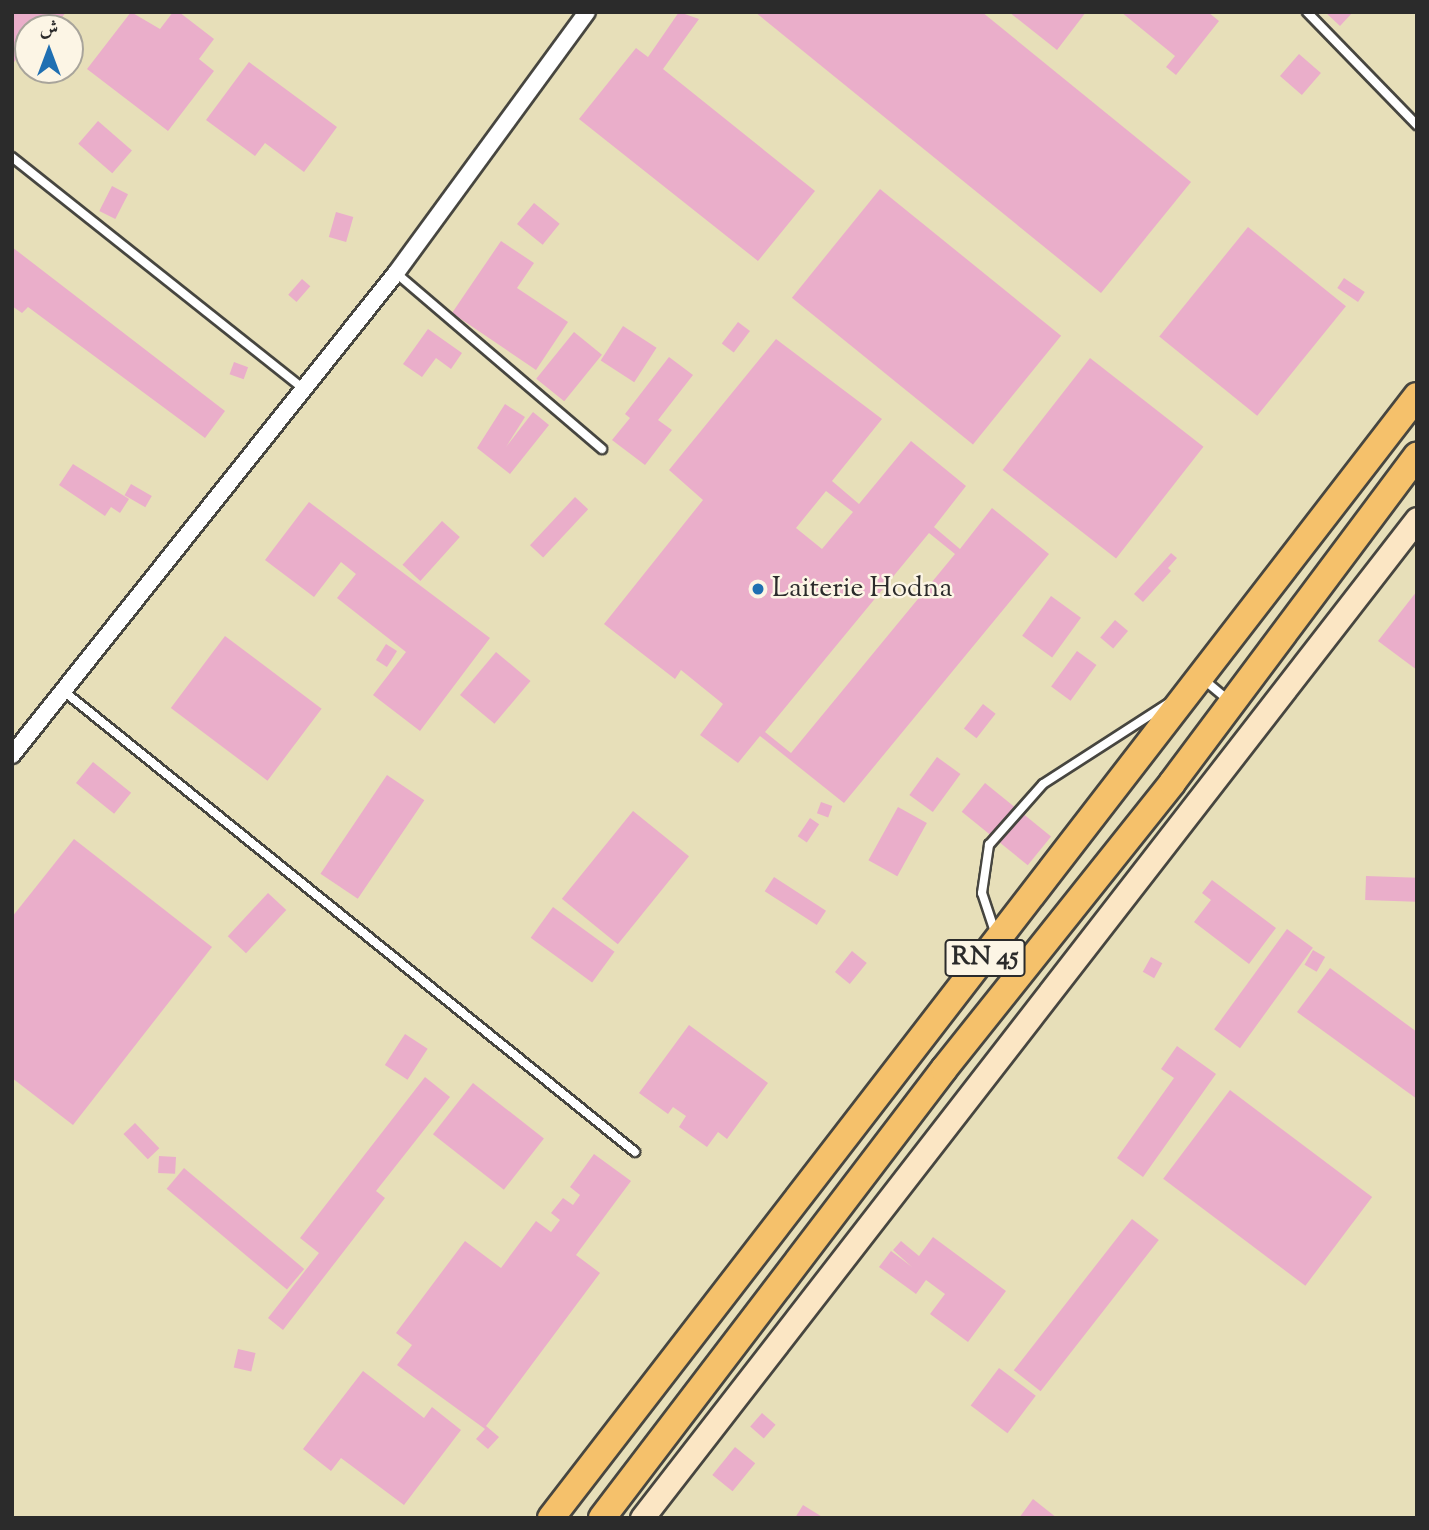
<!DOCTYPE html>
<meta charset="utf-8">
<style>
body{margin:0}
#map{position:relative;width:1429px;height:1530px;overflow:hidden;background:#e7dfb9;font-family:"Sorts Mill Goudy",Amiri,serif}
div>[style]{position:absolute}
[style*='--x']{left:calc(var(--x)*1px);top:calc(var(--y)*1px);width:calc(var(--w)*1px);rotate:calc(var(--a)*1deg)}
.building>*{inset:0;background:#eaaeca;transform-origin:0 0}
.roads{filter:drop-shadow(2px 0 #474640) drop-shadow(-2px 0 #474640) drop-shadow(0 2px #474640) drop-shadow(0 -2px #474640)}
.service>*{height:8px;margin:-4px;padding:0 4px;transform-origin:4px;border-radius:4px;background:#fff}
.minor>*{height:16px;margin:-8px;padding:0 8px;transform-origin:8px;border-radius:8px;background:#fff}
.secondary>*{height:23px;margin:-11.5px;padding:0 11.5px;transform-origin:11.5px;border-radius:11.5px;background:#fbe6c4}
.trunk>*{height:26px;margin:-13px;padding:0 13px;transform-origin:13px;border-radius:13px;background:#f5c16b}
.dots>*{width:19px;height:19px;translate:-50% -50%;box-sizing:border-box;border:4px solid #fcf5e5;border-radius:50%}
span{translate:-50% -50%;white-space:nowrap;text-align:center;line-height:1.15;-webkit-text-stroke:5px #fcf5e5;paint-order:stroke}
.shield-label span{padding:2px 5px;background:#fcf5e5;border:2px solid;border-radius:5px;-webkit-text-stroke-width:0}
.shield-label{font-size:26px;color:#2b2b2b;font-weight:700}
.poi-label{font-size:28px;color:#2b2b2b}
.left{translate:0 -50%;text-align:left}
.frame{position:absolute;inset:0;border:14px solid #2b2b2b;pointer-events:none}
.north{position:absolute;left:14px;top:14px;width:70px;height:70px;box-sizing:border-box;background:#fcf5e5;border:2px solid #a8a49b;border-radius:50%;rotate:0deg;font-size:19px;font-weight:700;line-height:28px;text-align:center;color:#2b2b2b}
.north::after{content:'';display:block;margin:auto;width:24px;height:32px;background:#1f6fb2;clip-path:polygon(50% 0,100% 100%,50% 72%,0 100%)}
</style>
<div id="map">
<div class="building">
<div style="clip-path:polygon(12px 12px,66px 12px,54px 28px,28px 28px,28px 43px,12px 65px)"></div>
<div style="clip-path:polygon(131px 12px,160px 29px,173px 12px,179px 12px,214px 39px,199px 59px,214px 71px,168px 131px,87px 69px)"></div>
<div style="clip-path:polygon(679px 12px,699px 19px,663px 69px,815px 191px,758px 261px,579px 119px,636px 48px,648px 57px)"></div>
<div style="clip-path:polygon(755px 12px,982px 12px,1191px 182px,1101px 293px)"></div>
<div style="clip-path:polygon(1009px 12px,1086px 12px,1057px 50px)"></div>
<div style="clip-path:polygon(1121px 12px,1208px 12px,1219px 21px,1176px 75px,1166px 67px,1175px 56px)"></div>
<div style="clip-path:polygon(1325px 12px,1353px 12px,1340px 26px)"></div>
<div style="left:1299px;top:54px;width:29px;height:29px;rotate:41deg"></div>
<div style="clip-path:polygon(249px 62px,337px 127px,304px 172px,265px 143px,255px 156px,206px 120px)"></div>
<div style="left:98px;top:121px;width:45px;height:30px;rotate:41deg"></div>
<div style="left:112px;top:186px;width:18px;height:28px;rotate:27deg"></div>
<div style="left:880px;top:189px;width:233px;height:140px;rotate:39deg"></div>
<div style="left:534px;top:203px;width:33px;height:27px;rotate:39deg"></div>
<div style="left:336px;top:212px;width:18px;height:26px;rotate:16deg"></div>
<div style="left:1248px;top:227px;width:126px;height:141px;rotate:39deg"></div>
<div style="clip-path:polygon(501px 241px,534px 263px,517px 288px,568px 322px,536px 370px,452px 313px)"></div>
<div style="clip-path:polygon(12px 247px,225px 411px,205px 438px,28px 307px,22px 313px,12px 306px)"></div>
<div style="left:1344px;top:278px;width:25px;height:12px;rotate:34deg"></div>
<div style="left:302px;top:279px;width:11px;height:21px;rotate:41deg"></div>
<div style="left:738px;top:322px;width:15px;height:27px;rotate:37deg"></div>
<div style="left:623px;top:326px;width:40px;height:41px;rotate:33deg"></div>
<div style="clip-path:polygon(428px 329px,462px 353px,451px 369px,436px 358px,422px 377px,403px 364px)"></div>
<div style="left:574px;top:332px;width:36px;height:60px;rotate:39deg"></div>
<div style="clip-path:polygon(evenodd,776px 339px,882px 419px,832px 481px,859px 504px,911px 441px,966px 486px,934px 527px,960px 549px,992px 508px,1049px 554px,844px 803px,760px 736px,738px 763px,700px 735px,723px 704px,681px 670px,675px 679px,604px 624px,703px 500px,669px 470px,776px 339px,826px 491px,853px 512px,822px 549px,796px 528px,826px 491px,776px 339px,929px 533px,955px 554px,791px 753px,765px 732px,929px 533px)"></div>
<div style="clip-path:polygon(669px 357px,693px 375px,658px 420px,672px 430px,645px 465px,612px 440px,630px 418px,625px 414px)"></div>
<div style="left:1090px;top:358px;width:144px;height:142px;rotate:38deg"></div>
<div style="left:234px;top:362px;width:15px;height:13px;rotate:20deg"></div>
<div style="clip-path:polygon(505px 404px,525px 417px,506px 447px,533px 412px,549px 425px,510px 474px,477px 448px)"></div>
<div style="clip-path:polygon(73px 464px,129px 499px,120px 513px,111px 507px,105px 516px,59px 485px)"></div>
<div style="left:131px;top:484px;width:24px;height:13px;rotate:30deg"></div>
<div style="left:575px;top:497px;width:18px;height:66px;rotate:43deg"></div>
<div style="clip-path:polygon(309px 502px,490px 638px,420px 731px,373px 695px,406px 652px,337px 598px,356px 574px,341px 562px,314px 597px,265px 560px)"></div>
<div style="left:442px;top:521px;width:24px;height:59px;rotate:42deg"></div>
<div style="clip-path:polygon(1171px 553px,1177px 558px,1168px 568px,1171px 571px,1143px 602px,1134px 594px)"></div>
<div style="clip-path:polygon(1417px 591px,1417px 670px,1378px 641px)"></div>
<div style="left:1051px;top:596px;width:37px;height:49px;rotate:36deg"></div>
<div style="left:1115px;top:620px;width:17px;height:23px;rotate:40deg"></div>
<div style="left:225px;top:636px;width:121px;height:90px;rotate:37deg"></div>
<div style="left:386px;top:644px;width:13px;height:19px;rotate:32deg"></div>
<div style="left:1077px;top:651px;width:24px;height:44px;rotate:36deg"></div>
<div style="left:496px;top:652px;width:45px;height:56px;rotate:40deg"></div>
<div style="left:983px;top:704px;width:16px;height:31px;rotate:38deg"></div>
<div style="left:937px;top:757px;width:29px;height:47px;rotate:36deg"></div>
<div style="left:93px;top:762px;width:49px;height:27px;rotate:39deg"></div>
<div style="left:387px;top:775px;width:45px;height:119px;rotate:34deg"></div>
<div style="left:985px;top:783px;width:85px;height:37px;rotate:39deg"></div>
<div style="left:821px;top:802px;width:12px;height:12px;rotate:20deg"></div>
<div style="left:898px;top:807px;width:33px;height:61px;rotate:29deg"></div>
<div style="left:633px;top:811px;width:72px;height:113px;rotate:39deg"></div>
<div style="left:810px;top:818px;width:11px;height:22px;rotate:34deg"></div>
<div style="clip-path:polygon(74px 839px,212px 947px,73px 1125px,12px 1078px,12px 917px)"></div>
<div style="left:1366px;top:876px;width:51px;height:24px;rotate:2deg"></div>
<div style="left:774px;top:877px;width:62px;height:17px;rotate:33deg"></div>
<div style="clip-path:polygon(1212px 880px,1276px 928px,1249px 964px,1194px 922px,1211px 900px,1202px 893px)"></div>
<div style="left:268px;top:893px;width:25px;height:59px;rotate:43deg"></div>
<div style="left:553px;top:907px;width:76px;height:38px;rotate:36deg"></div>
<div style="left:1287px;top:929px;width:32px;height:124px;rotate:36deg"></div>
<div style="left:1313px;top:950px;width:14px;height:17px;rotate:30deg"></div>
<div style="left:852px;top:951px;width:19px;height:27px;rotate:39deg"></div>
<div style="left:1151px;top:957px;width:13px;height:17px;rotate:29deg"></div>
<div style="clip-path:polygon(1330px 968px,1417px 1032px,1417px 1099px,1297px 1012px)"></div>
<div style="clip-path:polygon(689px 1025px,768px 1083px,727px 1139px,718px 1132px,707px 1147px,679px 1127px,686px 1116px,673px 1107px,668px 1114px,639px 1093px)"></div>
<div style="left:405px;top:1034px;width:27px;height:37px;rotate:33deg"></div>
<div style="clip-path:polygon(1177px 1046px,1216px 1074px,1143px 1177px,1117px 1158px,1174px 1078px,1161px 1069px)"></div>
<div style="clip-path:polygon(425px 1077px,450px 1097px,376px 1191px,385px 1198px,283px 1330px,268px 1318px,319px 1253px,300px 1238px)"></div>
<div style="left:473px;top:1083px;width:90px;height:65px;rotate:38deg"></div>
<div style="left:1230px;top:1090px;width:178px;height:111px;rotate:37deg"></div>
<div style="left:135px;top:1123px;width:35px;height:16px;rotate:46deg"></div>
<div style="clip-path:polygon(594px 1154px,631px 1181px,576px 1255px,600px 1273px,486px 1426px,499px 1437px,488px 1449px,476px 1439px,485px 1429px,397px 1365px,412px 1345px,396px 1333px,465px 1241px,501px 1268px,536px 1221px,551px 1232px,560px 1220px,551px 1213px,563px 1198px,573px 1205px,580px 1195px,570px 1187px)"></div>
<div style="left:159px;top:1156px;width:17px;height:17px;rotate:3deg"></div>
<div style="left:184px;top:1168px;width:157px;height:27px;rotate:40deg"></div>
<div style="left:1132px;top:1219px;width:34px;height:192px;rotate:38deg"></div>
<div style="clip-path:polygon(933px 1237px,1006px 1291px,968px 1342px,930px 1314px,945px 1294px,926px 1280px,916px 1294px,879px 1267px,891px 1251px,912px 1267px,893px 1250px,901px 1241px,919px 1256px)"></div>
<div style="left:238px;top:1349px;width:18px;height:19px;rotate:13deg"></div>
<div style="left:999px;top:1368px;width:46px;height:47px;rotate:37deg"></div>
<div style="clip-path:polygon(363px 1371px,424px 1418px,432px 1407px,461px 1430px,404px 1505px,341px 1458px,331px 1471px,303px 1449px)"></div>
<div style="left:762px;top:1413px;width:18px;height:18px;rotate:41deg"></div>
<div style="left:735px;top:1447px;width:26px;height:36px;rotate:39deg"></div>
<div style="clip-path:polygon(1033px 1499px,1057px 1518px,1019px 1518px)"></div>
<div style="clip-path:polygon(803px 1505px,824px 1518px,795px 1518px)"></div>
</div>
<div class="roads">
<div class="service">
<div style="--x:1307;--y:12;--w:158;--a:45.8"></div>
<div style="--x:12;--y:157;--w:373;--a:38.5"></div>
<div style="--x:396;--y:273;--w:271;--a:40.5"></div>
<div style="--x:1203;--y:679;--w:33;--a:40"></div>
<div style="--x:66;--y:693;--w:731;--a:38.89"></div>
<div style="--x:995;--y:932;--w:41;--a:-108.4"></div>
<div style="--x:982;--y:893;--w:49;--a:-81.7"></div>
<div style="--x:989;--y:845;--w:81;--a:-48.5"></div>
<div style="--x:1043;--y:784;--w:148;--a:-32.8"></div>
<div style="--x:1002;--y:943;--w:28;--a:39"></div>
</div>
<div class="minor">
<div style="--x:12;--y:755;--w:616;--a:-51.46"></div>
<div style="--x:396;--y:273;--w:323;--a:-53.8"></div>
</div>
<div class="secondary">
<div style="--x:642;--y:1518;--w:1264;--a:-52.2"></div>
</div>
<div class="trunk">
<div style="--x:551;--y:1518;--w:1417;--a:-52.34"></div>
<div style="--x:602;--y:1518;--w:564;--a:-52.7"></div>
<div style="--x:944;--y:1069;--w:366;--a:-51.4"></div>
<div style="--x:1172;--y:783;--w:409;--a:-53.2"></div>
</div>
</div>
<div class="dots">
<div style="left:758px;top:589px;background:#1f6fb2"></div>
</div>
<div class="shield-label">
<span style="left:985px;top:958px">RN 45</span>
</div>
<div class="poi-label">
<span class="left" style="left:772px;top:589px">Laiterie Hodna</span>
</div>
<div class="frame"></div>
<div class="north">ش</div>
</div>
